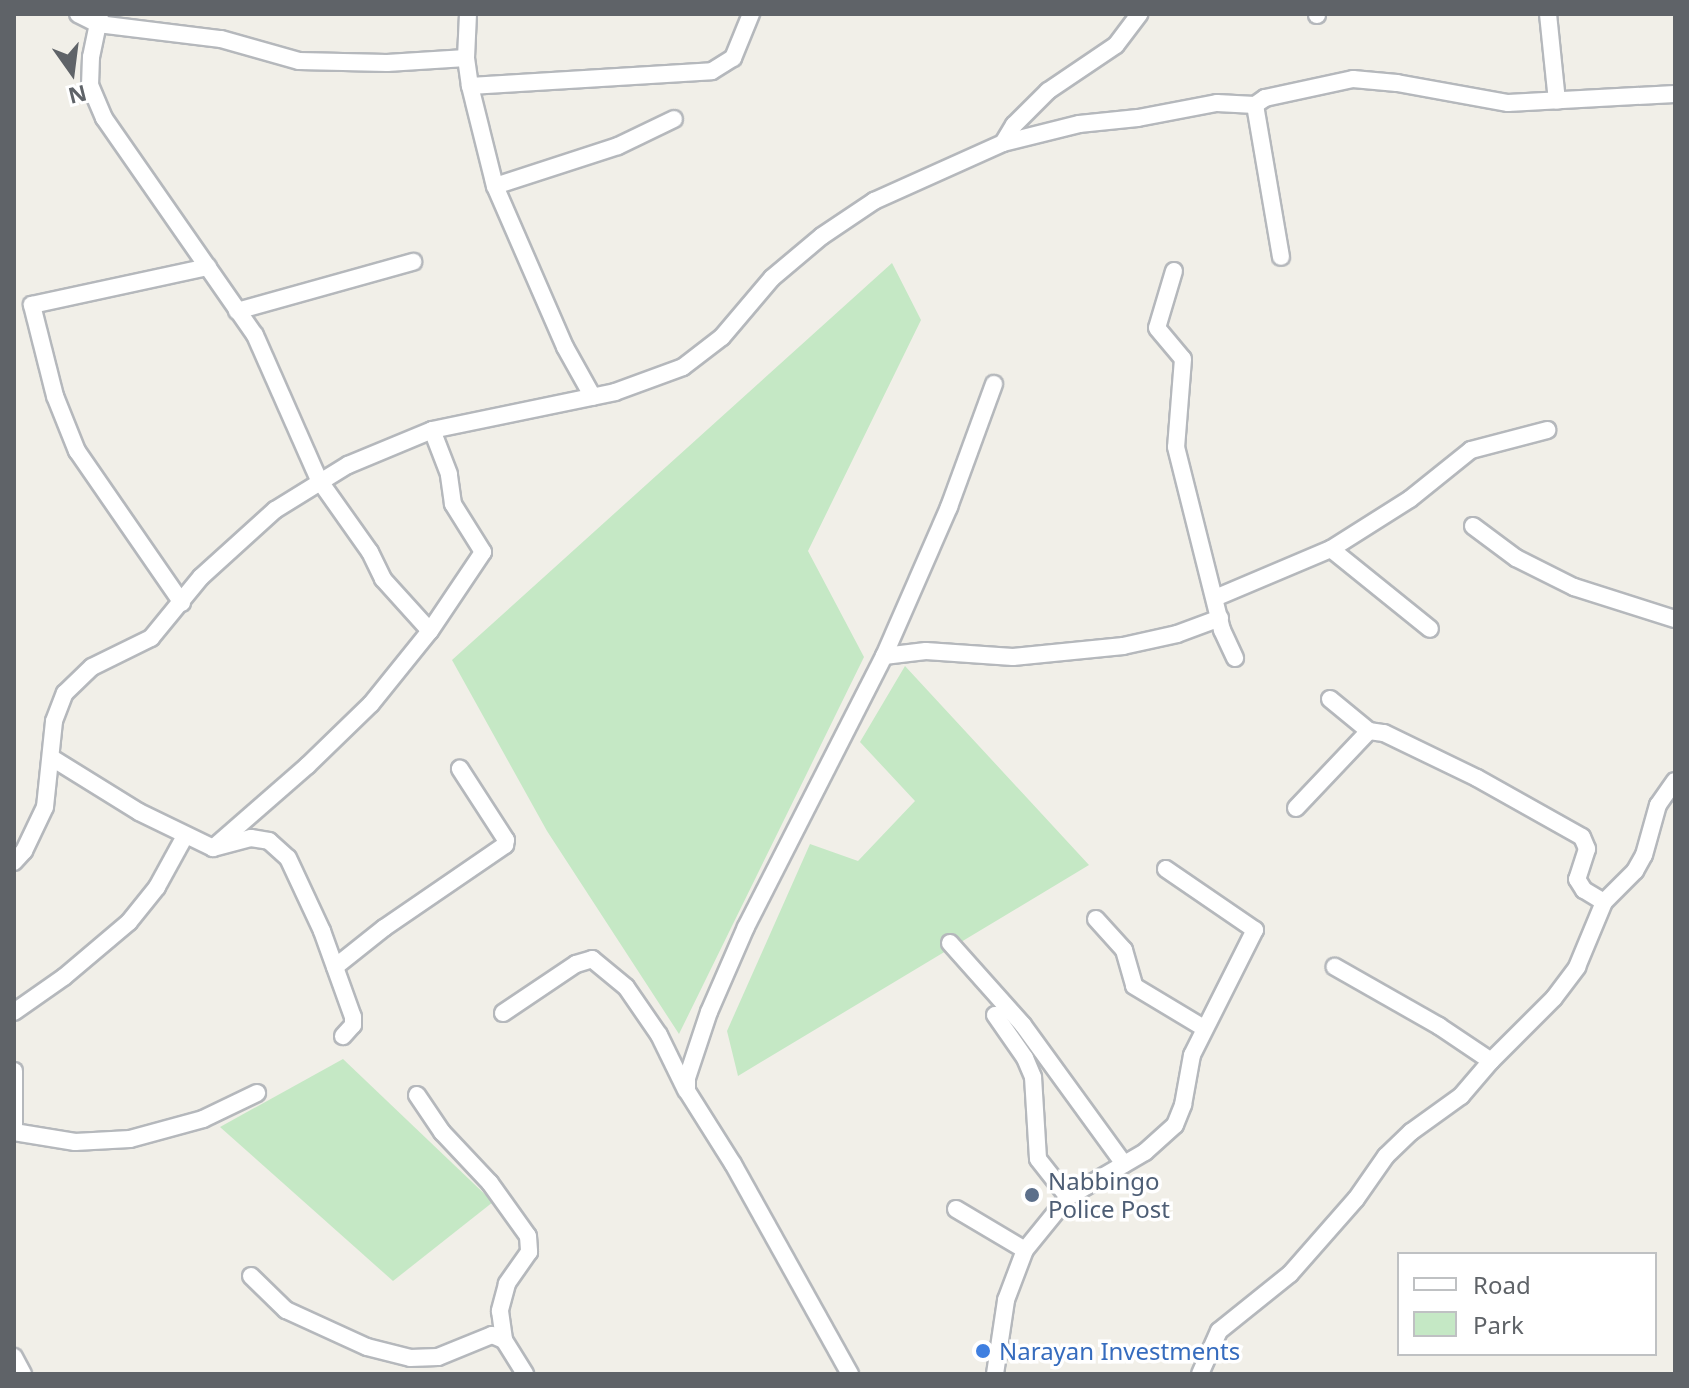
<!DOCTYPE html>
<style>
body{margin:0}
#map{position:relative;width:1689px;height:1388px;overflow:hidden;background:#f1efe8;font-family:"Noto Sans",sans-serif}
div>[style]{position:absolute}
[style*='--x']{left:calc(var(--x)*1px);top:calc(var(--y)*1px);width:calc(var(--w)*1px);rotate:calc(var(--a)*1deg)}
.green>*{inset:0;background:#c5e8c5}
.roads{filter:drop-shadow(2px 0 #b5b8bc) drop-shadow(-2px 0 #b5b8bc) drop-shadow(0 2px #b5b8bc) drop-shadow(0 -2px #b5b8bc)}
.minor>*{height:16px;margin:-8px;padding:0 8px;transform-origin:8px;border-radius:8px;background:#fff}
.dots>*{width:22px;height:22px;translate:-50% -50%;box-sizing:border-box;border:4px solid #fff;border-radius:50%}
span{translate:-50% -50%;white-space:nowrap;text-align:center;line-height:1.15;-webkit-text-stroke:7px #fff;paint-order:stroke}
.service-label{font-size:24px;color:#4e5e75}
.left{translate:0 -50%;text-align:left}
.shop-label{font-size:24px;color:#366cbe}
.frame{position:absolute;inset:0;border:16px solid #5f6368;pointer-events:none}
.legend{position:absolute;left:1397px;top:1252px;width:260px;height:104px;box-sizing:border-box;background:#fff;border:2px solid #bfc1c3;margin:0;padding:10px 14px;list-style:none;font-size:24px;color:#5f6368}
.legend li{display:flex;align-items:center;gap:16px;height:40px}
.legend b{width:40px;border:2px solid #bfc1c3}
.north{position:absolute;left:32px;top:32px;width:80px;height:80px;-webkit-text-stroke:6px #fff;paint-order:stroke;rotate:166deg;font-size:22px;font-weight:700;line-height:32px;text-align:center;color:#5f6368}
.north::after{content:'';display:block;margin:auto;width:28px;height:36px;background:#5f6368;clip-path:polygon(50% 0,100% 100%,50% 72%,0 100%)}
</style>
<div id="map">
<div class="green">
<div style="clip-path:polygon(892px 263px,921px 320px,808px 551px,864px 657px,679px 1034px,547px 831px,452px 660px)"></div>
<div style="clip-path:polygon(905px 666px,1089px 865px,738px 1076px,727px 1031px,810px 844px,858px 861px,915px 801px,860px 742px)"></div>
<div style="clip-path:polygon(343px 1059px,493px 1202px,393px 1281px,220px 1127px)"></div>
</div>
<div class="roads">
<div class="minor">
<div style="--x:78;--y:14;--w:22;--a:27"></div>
<div style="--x:98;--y:24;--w:124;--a:7"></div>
<div style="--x:221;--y:39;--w:81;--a:15.8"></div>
<div style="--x:299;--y:61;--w:88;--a:1.3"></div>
<div style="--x:387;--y:63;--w:79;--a:-3.6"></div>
<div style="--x:100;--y:14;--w:44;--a:101.8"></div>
<div style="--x:91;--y:57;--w:28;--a:92"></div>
<div style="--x:90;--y:85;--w:36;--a:67"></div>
<div style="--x:104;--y:118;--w:264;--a:55.2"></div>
<div style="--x:255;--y:335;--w:158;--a:66.2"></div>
<div style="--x:319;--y:480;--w:88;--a:54.7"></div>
<div style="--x:370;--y:552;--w:30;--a:64"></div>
<div style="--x:383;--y:579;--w:70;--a:47.9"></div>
<div style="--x:468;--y:14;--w:44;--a:92.6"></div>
<div style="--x:466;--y:58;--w:28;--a:82"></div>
<div style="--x:470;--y:86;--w:103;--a:76"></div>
<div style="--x:495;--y:186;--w:176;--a:66.5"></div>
<div style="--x:565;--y:347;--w:57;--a:60.8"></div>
<div style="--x:1548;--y:14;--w:87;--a:84.1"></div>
<div style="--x:1317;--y:15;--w:1;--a:-90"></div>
<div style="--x:470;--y:86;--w:242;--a:-3.5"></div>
<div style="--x:712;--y:71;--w:25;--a:-32"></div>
<div style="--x:733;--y:58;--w:48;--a:-67.8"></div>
<div style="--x:1255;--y:105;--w:154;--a:80.3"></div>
<div style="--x:1003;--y:143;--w:21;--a:-59"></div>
<div style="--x:1014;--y:125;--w:48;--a:-45"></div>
<div style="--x:1048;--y:91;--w:82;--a:-34.1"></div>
<div style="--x:1116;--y:45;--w:39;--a:-53"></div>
<div style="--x:495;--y:186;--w:129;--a:-18"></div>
<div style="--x:618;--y:146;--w:62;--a:-25.7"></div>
<div style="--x:1174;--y:271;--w:59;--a:106.6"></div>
<div style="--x:1157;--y:328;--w:40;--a:50"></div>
<div style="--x:1183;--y:359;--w:88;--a:94.5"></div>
<div style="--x:1176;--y:447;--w:189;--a:75.9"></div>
<div style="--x:1222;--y:630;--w:31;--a:65"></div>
<div style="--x:237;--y:311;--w:183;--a:-15.6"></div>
<div style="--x:1473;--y:526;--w:54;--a:36.7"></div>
<div style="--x:1516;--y:558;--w:65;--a:26.6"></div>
<div style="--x:1574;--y:587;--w:106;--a:17.6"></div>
<div style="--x:1331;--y:549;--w:93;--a:-32.3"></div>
<div style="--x:1410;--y:499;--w:78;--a:-38.8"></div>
<div style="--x:1471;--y:450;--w:79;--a:-14.7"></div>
<div style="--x:1215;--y:598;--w:126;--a:-22.9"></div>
<div style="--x:1331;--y:549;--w:127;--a:38.9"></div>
<div style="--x:182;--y:603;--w:185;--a:-124.6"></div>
<div style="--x:77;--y:451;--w:59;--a:-111.8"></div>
<div style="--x:55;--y:396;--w:94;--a:-104.2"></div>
<div style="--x:32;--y:305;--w:180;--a:-12.2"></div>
<div style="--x:884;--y:656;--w:42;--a:-6.8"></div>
<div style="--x:926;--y:651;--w:87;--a:3.9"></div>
<div style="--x:1013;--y:657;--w:111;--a:-5.7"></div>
<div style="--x:1123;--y:646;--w:55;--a:-12.5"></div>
<div style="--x:1177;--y:634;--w:46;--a:-20.4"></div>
<div style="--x:1330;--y:699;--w:50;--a:39.4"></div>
<div style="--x:52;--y:758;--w:102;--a:31.8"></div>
<div style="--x:139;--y:812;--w:82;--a:25.9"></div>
<div style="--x:213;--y:848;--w:39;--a:-15"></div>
<div style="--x:251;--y:838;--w:18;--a:9"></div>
<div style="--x:269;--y:841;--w:25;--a:42"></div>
<div style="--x:288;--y:858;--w:81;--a:65"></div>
<div style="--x:322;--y:931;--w:91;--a:70.2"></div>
<div style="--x:353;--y:1017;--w:8;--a:90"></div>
<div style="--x:353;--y:1025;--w:15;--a:132"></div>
<div style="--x:1296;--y:808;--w:106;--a:-46.5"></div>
<div style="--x:1369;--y:731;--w:15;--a:8"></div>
<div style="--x:1384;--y:733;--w:103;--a:25.8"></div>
<div style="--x:1477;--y:778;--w:120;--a:29.3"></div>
<div style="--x:1582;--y:837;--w:13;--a:67"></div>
<div style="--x:1587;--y:849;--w:32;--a:108"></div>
<div style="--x:1577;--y:879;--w:13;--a:58"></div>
<div style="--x:1584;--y:890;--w:23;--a:31"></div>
<div style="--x:213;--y:848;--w:125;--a:-41.1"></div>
<div style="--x:307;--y:766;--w:89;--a:-44.1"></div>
<div style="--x:371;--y:704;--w:94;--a:-51.1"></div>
<div style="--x:430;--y:631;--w:95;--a:-56.1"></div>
<div style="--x:483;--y:552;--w:57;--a:-122"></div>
<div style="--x:453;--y:504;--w:30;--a:-98"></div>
<div style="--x:449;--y:474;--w:47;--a:-111.1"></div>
<div style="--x:14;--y:862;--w:15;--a:-48"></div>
<div style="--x:24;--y:851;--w:49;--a:-64.5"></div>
<div style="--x:45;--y:807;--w:86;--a:-84"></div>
<div style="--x:54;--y:721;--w:30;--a:-69"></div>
<div style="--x:65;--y:693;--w:37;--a:-44"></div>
<div style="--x:92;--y:667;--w:66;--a:-26.2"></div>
<div style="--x:151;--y:638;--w:79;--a:-50.7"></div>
<div style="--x:201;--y:577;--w:100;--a:-42.2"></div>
<div style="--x:275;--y:510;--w:86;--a:-31.7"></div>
<div style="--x:348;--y:465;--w:91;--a:-22.6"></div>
<div style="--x:432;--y:430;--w:187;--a:-11.7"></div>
<div style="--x:615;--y:392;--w:72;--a:-20.2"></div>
<div style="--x:683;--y:367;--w:49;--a:-37.6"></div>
<div style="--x:722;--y:337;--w:77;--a:-49.7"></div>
<div style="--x:772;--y:278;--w:65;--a:-40"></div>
<div style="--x:822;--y:236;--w:63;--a:-33.9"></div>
<div style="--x:874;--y:201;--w:141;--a:-24.2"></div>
<div style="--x:1003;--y:143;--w:78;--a:-14"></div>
<div style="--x:1079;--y:124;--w:59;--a:-5.8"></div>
<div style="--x:1138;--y:118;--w:80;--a:-10.8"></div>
<div style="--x:1217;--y:103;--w:38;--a:3"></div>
<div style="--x:1255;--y:105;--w:12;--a:-35"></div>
<div style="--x:1265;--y:98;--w:90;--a:-12.2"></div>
<div style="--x:1353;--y:79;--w:44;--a:5.2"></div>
<div style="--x:1397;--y:83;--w:113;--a:10.2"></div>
<div style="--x:1508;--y:103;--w:167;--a:-3.1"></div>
<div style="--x:1096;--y:919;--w:42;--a:47.9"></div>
<div style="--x:1124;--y:950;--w:37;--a:74"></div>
<div style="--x:1134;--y:986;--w:82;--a:31"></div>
<div style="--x:950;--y:943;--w:110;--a:48.3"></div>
<div style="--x:1023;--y:1025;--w:172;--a:54"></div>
<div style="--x:335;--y:967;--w:63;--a:-38.5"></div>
<div style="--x:384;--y:928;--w:147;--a:-34.4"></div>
<div style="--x:505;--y:845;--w:5;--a:-79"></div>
<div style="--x:506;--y:840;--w:85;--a:-122.9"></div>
<div style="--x:14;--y:1012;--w:61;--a:-35"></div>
<div style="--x:64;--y:977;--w:85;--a:-40.2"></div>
<div style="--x:129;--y:922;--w:45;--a:-51.3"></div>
<div style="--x:157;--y:887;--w:58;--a:-61.2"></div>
<div style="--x:503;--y:1013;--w:88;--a:-33.9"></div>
<div style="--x:576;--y:964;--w:17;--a:-17"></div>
<div style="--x:592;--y:959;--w:44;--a:39.5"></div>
<div style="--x:626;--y:987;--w:58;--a:55.5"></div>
<div style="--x:659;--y:1035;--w:61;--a:63.9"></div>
<div style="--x:995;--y:1015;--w:52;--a:55.1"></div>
<div style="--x:1025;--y:1058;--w:21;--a:67"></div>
<div style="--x:1033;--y:1077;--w:82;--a:86.5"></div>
<div style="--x:1038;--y:1159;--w:48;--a:51.7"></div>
<div style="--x:1491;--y:1061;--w:89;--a:-45"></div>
<div style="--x:1554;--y:998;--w:39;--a:-53"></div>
<div style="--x:1577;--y:967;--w:70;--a:-67.4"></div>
<div style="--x:1604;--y:902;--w:44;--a:-45"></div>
<div style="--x:1635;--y:871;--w:18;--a:-61"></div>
<div style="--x:1644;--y:855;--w:52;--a:-74.4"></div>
<div style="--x:1658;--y:805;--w:29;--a:-55"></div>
<div style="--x:14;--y:1071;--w:61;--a:90"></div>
<div style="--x:417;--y:1095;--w:45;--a:56"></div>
<div style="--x:442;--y:1132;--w:70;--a:46.7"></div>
<div style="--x:490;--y:1183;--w:65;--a:54.4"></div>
<div style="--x:528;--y:1236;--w:16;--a:86"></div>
<div style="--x:529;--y:1252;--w:39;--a:125"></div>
<div style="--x:507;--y:1284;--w:28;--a:105"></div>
<div style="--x:500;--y:1311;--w:29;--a:82"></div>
<div style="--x:504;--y:1340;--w:40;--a:58"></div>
<div style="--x:14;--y:1132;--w:62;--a:9.3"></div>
<div style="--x:75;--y:1142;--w:55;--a:-3.1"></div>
<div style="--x:130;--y:1139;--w:76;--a:-15.3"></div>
<div style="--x:203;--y:1119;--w:60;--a:-25.7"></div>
<div style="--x:956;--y:1209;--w:80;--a:30.7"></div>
<div style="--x:251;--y:1276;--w:49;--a:44.2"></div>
<div style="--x:286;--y:1310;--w:89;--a:24.6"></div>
<div style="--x:367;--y:1347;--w:44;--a:14.3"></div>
<div style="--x:410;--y:1358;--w:28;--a:-2"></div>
<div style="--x:438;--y:1357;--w:58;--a:-22.2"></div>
<div style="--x:492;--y:1335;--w:13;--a:23"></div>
<div style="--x:14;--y:1357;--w:19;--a:62"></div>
<div style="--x:850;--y:1374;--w:240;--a:-119.1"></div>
<div style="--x:733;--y:1164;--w:86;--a:-122.2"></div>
<div style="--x:687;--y:1091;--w:13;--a:-90"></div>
<div style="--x:687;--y:1078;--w:70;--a:-71.6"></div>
<div style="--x:709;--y:1012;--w:93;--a:-66.5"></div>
<div style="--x:746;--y:927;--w:304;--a:-63"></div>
<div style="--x:884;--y:656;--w:163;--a:-66.4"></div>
<div style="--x:949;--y:507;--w:131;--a:-69.9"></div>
<div style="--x:995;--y:1374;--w:75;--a:-81.5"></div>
<div style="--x:1006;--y:1300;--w:53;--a:-69.2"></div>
<div style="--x:1025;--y:1250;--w:68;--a:-50.9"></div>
<div style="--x:1068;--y:1197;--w:89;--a:-30.3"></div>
<div style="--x:1145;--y:1152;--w:40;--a:-42"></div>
<div style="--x:1175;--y:1125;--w:22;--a:-68"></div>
<div style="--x:1183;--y:1105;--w:51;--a:-79.8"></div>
<div style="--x:1192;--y:1055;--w:140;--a:-63.3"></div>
<div style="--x:1255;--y:930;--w:108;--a:-145.6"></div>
<div style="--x:1200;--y:1374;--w:47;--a:-66.2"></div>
<div style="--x:1219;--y:1331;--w:91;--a:-38.8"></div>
<div style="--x:1290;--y:1274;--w:100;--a:-48.7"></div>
<div style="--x:1356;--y:1199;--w:52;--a:-55.1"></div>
<div style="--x:1386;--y:1156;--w:35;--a:-44"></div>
<div style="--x:1411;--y:1132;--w:62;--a:-35.8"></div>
<div style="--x:1461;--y:1096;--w:46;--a:-49.4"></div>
<div style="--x:1491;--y:1061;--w:63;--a:-146.1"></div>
<div style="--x:1439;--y:1026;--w:120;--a:-150.4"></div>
</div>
</div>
<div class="dots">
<div style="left:1032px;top:1195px;background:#5c6f8a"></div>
<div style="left:983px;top:1351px;background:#3f7fe0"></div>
</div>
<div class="service-label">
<span class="left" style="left:1048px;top:1195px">Nabbingo<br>Police Post</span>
</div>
<div class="shop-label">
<span class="left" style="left:999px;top:1351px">Narayan Investments</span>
</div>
<div class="frame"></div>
<ul class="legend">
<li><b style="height:10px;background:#fff"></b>Road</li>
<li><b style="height:22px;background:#c5e8c5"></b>Park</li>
</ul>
<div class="north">N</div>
</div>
